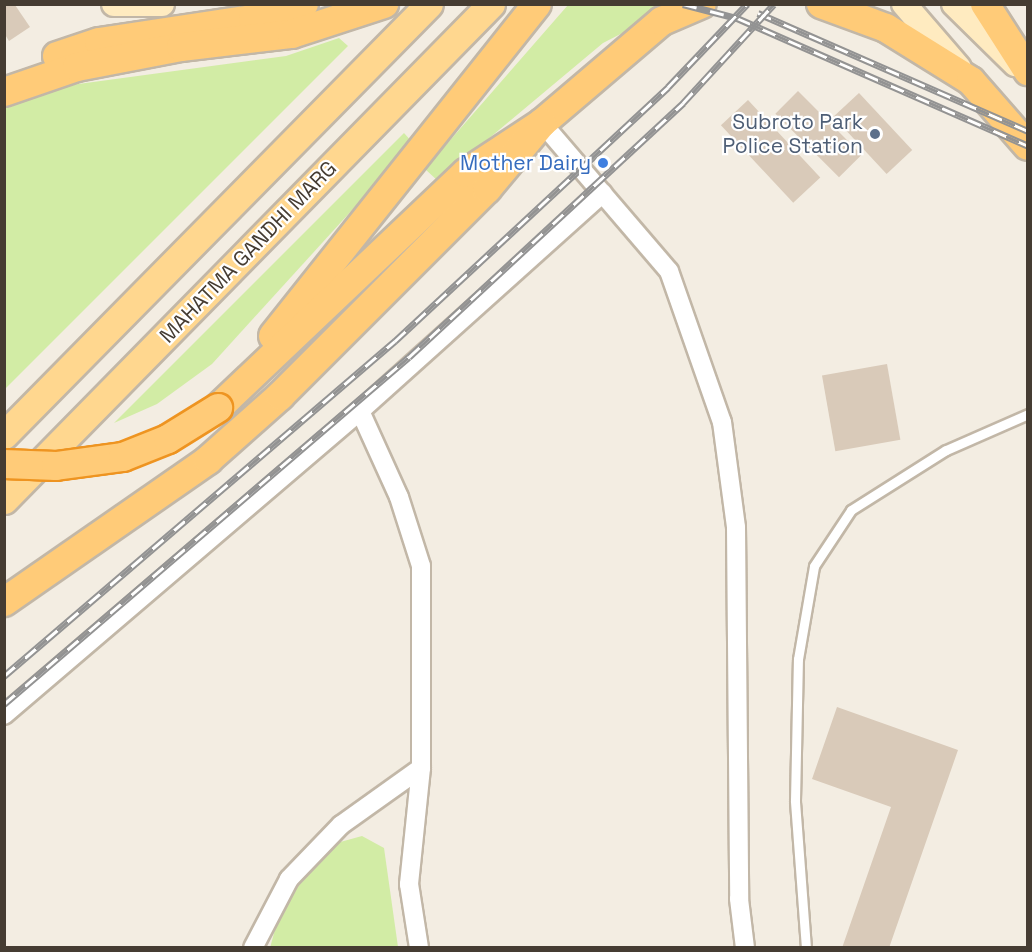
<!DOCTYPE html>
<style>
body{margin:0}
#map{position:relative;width:1032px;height:952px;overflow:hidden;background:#f3ede2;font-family:"Space Grotesk",sans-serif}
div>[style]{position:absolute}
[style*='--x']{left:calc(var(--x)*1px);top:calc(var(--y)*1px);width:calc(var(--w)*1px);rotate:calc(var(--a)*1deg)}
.green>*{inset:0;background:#d2eca5}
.building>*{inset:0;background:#d9cab9;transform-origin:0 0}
.roads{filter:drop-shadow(2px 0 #c2b7a7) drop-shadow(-2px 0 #c2b7a7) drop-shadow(0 2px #c2b7a7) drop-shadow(0 -2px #c2b7a7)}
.service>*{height:9px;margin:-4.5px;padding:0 4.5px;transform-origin:4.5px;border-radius:4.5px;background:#fff}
.minor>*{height:18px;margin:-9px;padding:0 9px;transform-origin:9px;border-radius:9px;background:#fff}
.secondary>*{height:24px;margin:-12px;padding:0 12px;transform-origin:12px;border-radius:12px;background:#ffebc0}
.primary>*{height:27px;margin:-13.5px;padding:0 13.5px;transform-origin:13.5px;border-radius:13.5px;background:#ffd78f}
.trunk>*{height:28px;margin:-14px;padding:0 14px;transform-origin:14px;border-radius:14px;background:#ffcb78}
.rail>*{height:7px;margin-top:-3.5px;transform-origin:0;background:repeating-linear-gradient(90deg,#fff 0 14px,#939393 0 28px);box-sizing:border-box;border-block:2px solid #939393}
.bridges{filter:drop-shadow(2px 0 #ee9421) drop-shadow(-2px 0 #ee9421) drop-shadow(0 2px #ee9421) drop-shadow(0 -2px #ee9421)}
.trunk-bridge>*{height:28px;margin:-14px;padding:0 14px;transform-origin:14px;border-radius:14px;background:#ffcb78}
.dots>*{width:16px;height:16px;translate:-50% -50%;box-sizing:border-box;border:3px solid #fff;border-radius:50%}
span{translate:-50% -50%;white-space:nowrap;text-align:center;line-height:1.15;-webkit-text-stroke:4.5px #fff;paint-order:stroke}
.service-label{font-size:21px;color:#4e5e75}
.right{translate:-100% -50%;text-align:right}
.shop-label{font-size:21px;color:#366cbe}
.street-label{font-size:21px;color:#453c32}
.frame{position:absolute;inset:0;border:6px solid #453c32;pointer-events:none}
</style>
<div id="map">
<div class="green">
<div style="clip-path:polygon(568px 5px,677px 5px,603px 43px,438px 181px,425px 169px)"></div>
<div style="clip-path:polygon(339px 38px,348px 46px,5px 389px,5px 104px,71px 85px,286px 56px)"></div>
<div style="clip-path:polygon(404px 133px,413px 143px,212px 364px,157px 404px,114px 423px)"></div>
<div style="clip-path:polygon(362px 836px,384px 848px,398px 947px,270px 948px,281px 907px,333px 844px)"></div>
</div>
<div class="building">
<div style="clip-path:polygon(4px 5px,15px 5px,30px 27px,9px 41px,4px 33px)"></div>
<div style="left:798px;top:91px;width:90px;height:32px;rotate:45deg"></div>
<div style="left:859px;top:93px;width:78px;height:35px;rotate:47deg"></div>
<div style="left:748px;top:100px;width:106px;height:37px;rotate:47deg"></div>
<div style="left:887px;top:364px;width:77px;height:66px;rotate:80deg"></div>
<div style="clip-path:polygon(837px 707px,958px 750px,889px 948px,842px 948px,891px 807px,812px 779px)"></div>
</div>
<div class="roads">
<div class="service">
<div style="--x:806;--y:948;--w:148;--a:-94.3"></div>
<div style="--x:795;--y:800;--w:141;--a:-88.8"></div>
<div style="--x:798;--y:659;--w:94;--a:-80.2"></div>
<div style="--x:814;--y:566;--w:67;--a:-56.5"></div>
<div style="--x:851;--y:510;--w:112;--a:-32.3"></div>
<div style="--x:946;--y:450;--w:90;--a:-23.7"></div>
</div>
<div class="minor">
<div style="--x:542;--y:123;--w:195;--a:49.4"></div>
<div style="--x:669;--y:271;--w:160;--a:70.7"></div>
<div style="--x:722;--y:422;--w:106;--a:82.4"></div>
<div style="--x:736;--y:527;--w:372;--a:89.5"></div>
<div style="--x:739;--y:899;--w:49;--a:83"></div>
<div style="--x:360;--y:411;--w:94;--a:65.6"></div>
<div style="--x:399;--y:497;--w:72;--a:72.3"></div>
<div style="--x:421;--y:566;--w:202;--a:90"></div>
<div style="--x:421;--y:768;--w:117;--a:95.9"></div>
<div style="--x:409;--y:884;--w:65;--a:81.1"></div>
<div style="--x:4;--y:715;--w:468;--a:-40.5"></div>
<div style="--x:360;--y:411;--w:326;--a:-41.9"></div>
<div style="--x:253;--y:948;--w:78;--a:-62.4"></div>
<div style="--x:289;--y:879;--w:75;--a:-46.1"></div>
<div style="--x:341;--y:825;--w:98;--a:-35.5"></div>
</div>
<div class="secondary">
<div style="--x:114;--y:4;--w:48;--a:0"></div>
<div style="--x:904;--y:4;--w:84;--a:49.3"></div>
<div style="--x:954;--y:4;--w:86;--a:44.5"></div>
</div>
<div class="primary">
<div style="--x:4;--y:435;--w:605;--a:-45.4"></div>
<div style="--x:4;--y:500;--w:695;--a:-45.52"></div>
</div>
<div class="trunk">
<div style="--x:821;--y:4;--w:69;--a:20.3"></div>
<div style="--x:886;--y:28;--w:100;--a:31.9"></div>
<div style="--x:971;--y:81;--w:86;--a:48.8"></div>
<div style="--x:985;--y:4;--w:80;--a:57.3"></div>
<div style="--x:57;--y:56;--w:44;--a:-18.4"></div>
<div style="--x:99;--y:42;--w:156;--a:-8.5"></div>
<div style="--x:253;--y:19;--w:53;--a:-16.4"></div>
<div style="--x:4;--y:92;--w:77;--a:-18.9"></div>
<div style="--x:77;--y:67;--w:106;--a:-10.9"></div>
<div style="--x:181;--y:47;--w:112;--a:-6.7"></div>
<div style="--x:292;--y:34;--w:97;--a:-18.1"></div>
<div style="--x:273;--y:336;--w:424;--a:-51.5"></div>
<div style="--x:218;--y:408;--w:342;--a:-43.5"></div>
<div style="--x:466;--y:173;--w:91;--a:-33.3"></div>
<div style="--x:542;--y:123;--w:157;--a:-40.4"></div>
<div style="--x:662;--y:21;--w:43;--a:-23"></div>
<div style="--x:4;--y:602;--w:249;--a:-34.8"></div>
<div style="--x:208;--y:460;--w:96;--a:-41.6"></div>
<div style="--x:280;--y:396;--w:293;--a:-45"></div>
<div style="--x:487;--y:189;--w:86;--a:-50.2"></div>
</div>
</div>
<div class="rail">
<div style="--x:683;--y:4;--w:56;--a:14.5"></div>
<div style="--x:737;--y:18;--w:318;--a:23.7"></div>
<div style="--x:758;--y:13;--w:295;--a:23.6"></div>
<div style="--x:4;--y:676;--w:515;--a:-40.59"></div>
<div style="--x:395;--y:341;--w:373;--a:-42.9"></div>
<div style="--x:668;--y:87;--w:115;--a:-46.4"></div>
<div style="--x:4;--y:704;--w:533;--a:-40.59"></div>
<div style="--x:409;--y:357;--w:374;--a:-42.8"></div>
<div style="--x:683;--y:103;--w:134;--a:-47.4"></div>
</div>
<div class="bridges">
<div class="trunk-bridge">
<div style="--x:4;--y:464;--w:52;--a:2.2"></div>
<div style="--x:56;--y:466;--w:68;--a:-7.7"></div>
<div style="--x:123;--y:457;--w:48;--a:-21.8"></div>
<div style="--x:168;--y:439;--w:59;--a:-31.8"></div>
</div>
</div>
<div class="dots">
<div style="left:875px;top:134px;background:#5c6f8a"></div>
<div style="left:603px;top:163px;background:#3f7fe0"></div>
</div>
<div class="service-label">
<span class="right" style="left:863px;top:134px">Subroto Park<br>Police Station</span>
</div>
<div class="shop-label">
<span class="right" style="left:591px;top:163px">Mother Dairy</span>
</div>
<div class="street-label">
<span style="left:248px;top:252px;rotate:-46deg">MAHATMA GANDHI MARG</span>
</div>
<div class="frame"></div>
</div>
